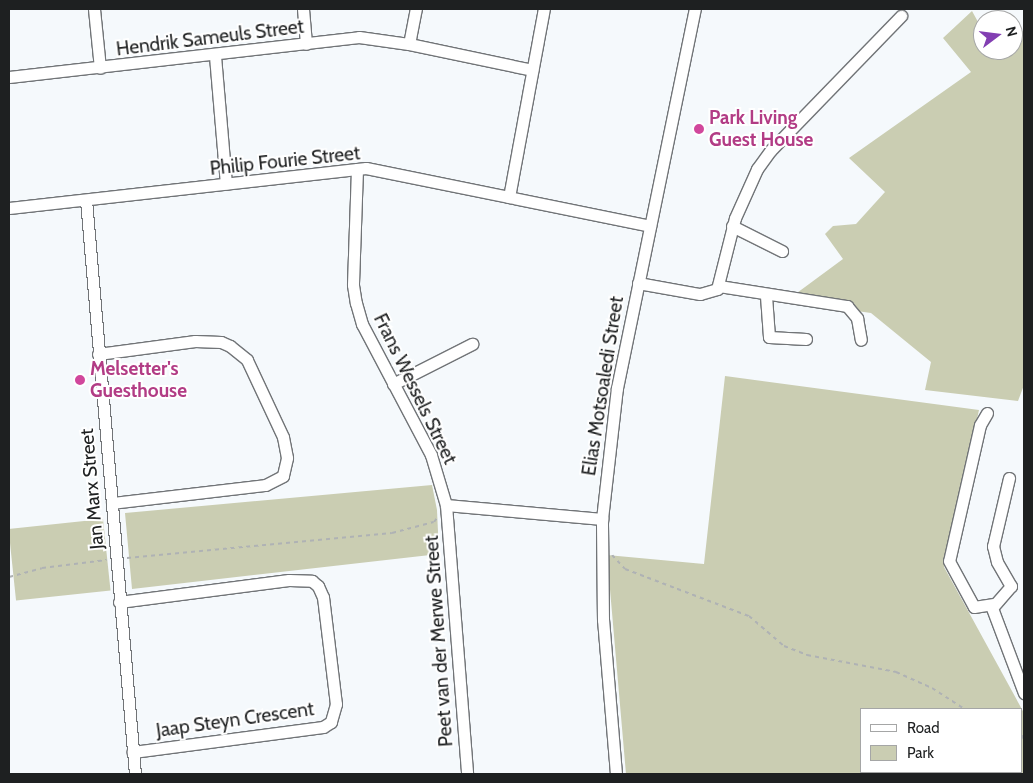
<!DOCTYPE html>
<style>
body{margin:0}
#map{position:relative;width:1033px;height:783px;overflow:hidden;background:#f5f9fc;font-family:Cabin,sans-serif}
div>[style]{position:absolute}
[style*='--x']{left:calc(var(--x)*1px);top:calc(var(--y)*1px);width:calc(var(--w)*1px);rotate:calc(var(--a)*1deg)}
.green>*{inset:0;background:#cacdb2;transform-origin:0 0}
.path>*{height:2px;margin-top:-1px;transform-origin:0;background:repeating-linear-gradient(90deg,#afb2b4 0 4px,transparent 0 8px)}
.roads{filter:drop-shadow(1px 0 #717477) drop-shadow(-1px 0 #717477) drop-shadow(0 1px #717477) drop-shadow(0 -1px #717477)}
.minor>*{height:11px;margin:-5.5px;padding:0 5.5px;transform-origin:5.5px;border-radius:5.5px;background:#fff}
.dots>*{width:14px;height:14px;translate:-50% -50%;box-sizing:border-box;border:2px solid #fff;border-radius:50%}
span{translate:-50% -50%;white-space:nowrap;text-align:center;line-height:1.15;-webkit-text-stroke:4px #fff;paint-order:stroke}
.street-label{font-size:19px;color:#1e2021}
.hotel-label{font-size:19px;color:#b23c85;font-weight:700}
.left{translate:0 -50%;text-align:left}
.frame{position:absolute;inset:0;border:10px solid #1e2021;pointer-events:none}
.legend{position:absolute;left:860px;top:708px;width:162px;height:65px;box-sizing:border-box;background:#fff;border:1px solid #a5a6a6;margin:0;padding:6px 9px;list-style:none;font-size:15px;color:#1e2021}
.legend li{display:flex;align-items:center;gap:10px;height:25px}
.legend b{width:25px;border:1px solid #a5a6a6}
.north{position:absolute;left:973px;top:10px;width:50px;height:50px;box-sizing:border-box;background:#fff;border:1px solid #a5a6a6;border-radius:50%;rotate:75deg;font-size:14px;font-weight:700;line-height:20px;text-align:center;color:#1e2021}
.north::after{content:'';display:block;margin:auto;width:18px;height:22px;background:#823eb2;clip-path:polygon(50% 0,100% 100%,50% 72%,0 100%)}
</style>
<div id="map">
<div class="green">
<div style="clip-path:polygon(972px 11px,983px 31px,983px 50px,1013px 50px,1013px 26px,1024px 32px,1024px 385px,1018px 401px,925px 390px,931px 362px,871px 313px,786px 301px,843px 259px,825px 234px,833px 226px,856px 224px,885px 192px,849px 158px,971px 72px,943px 38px)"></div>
<div style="clip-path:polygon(725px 376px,979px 410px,944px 567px,1024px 713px,1024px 774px,947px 772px,1022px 772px,1022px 709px,862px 709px,862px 772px,894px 774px,626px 774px,607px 555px,704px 564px)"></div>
<div style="clip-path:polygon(432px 485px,437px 510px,439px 554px,132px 589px,125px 513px)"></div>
<div style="left:103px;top:519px;width:72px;height:95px;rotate:84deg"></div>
</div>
<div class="path">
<div style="--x:612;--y:555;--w:19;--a:47"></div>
<div style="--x:625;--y:569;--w:133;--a:20.8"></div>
<div style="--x:749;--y:616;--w:46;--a:40.6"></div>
<div style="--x:784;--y:646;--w:25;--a:21"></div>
<div style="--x:807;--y:655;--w:91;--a:10.8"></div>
<div style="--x:896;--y:672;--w:39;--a:24"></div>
<div style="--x:932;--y:688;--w:38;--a:33"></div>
<div style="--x:127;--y:558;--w:266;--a:-5.4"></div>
<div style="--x:392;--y:533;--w:43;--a:-14.7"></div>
<div style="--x:434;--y:522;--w:5;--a:-53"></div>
<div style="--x:9;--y:577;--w:34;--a:-15"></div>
<div style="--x:42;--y:568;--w:65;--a:-7"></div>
<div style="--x:1022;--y:735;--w:5;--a:68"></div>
</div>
<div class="roads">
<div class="minor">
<div style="--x:94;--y:9;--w:59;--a:84.2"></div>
<div style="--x:303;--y:9;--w:35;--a:85"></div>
<div style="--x:409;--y:44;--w:36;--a:-79"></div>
<div style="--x:215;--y:56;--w:128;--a:85.1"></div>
<div style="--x:9;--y:77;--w:352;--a:-6.5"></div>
<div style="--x:359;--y:37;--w:50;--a:8"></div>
<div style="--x:409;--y:44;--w:126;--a:11.9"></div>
<div style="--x:357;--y:169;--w:116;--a:92"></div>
<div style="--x:353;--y:285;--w:18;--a:81"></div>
<div style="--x:356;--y:303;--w:22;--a:74"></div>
<div style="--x:362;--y:324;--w:148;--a:62.2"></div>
<div style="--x:431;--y:455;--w:52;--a:73.3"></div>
<div style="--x:446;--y:505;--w:270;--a:85.5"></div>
<div style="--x:509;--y:197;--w:191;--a:-79.5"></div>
<div style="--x:86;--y:200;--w:576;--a:85.12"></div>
<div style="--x:9;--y:208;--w:359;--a:-6.4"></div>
<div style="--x:366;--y:168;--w:290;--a:11.5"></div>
<div style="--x:732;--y:226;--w:56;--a:26.6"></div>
<div style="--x:638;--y:283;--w:63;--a:10.1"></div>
<div style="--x:700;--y:294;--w:18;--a:-16"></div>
<div style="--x:717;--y:289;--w:73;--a:-75.8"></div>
<div style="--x:735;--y:218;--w:54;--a:-65.8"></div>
<div style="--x:757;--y:169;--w:24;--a:-54"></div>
<div style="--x:771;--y:150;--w:187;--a:-45.9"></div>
<div style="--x:719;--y:286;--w:130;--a:8.9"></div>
<div style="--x:847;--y:306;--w:16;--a:50"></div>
<div style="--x:857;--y:318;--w:22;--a:80"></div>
<div style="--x:766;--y:296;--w:41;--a:85.8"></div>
<div style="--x:769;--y:337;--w:37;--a:3"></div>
<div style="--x:98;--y:354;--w:98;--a:-7.6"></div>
<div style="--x:195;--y:341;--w:26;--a:2"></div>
<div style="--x:221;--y:342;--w:10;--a:24"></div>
<div style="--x:230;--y:346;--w:22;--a:39"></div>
<div style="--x:247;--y:360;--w:85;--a:64.9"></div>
<div style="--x:283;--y:437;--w:21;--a:79"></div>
<div style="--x:287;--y:458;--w:18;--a:103"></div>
<div style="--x:283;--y:476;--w:20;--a:153"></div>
<div style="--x:265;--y:485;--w:154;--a:173.3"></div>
<div style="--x:393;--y:384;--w:89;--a:-26.9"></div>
<div style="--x:987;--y:413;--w:14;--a:120"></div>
<div style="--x:980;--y:425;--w:139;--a:102.8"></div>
<div style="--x:949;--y:561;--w:52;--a:61.5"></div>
<div style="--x:974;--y:607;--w:20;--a:-9"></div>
<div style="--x:1009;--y:478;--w:70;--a:103.2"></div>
<div style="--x:993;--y:546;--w:16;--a:76"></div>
<div style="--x:997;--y:562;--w:28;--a:60"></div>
<div style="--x:1011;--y:586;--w:29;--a:131"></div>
<div style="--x:992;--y:608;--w:91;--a:69.4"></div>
<div style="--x:446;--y:505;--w:157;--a:5.1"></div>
<div style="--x:119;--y:602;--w:171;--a:-7.4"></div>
<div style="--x:289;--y:580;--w:23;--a:2"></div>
<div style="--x:312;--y:581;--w:8;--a:40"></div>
<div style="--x:318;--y:586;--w:12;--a:66"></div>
<div style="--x:323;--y:597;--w:108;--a:83.1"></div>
<div style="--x:336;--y:704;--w:19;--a:106"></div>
<div style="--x:331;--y:722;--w:9;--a:148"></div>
<div style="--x:323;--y:727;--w:192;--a:172.5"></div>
<div style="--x:616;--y:774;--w:155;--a:-94.8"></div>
<div style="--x:603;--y:620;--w:101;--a:-90.6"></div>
<div style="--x:602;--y:519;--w:132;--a:-83.5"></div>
<div style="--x:617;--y:388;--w:387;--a:-78.4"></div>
</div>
</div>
<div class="dots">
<div style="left:699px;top:129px;background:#d1479c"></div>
<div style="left:80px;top:380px;background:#d1479c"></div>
</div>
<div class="street-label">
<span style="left:210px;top:38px;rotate:-7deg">Hendrik Sameuls Street</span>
<span style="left:285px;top:161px;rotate:-6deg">Philip Fourie Street</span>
<span style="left:603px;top:386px;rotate:-81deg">Elias Motsoaledi Street</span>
<span style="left:415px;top:389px;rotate:64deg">Frans Wessels Street</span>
<span style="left:92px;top:489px;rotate:-95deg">Jan Marx Street</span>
<span style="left:439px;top:641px;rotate:-94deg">Peet van der Merwe Street</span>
<span style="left:235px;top:720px;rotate:-8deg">Jaap Steyn Crescent</span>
</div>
<div class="hotel-label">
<span class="left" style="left:709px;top:129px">Park Living<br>Guest House</span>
<span class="left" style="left:90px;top:380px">Melsetter's<br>Guesthouse</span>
</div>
<div class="frame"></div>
<ul class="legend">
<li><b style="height:6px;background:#fff"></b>Road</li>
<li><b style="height:14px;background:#cacdb2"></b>Park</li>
</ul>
<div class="north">N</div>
</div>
